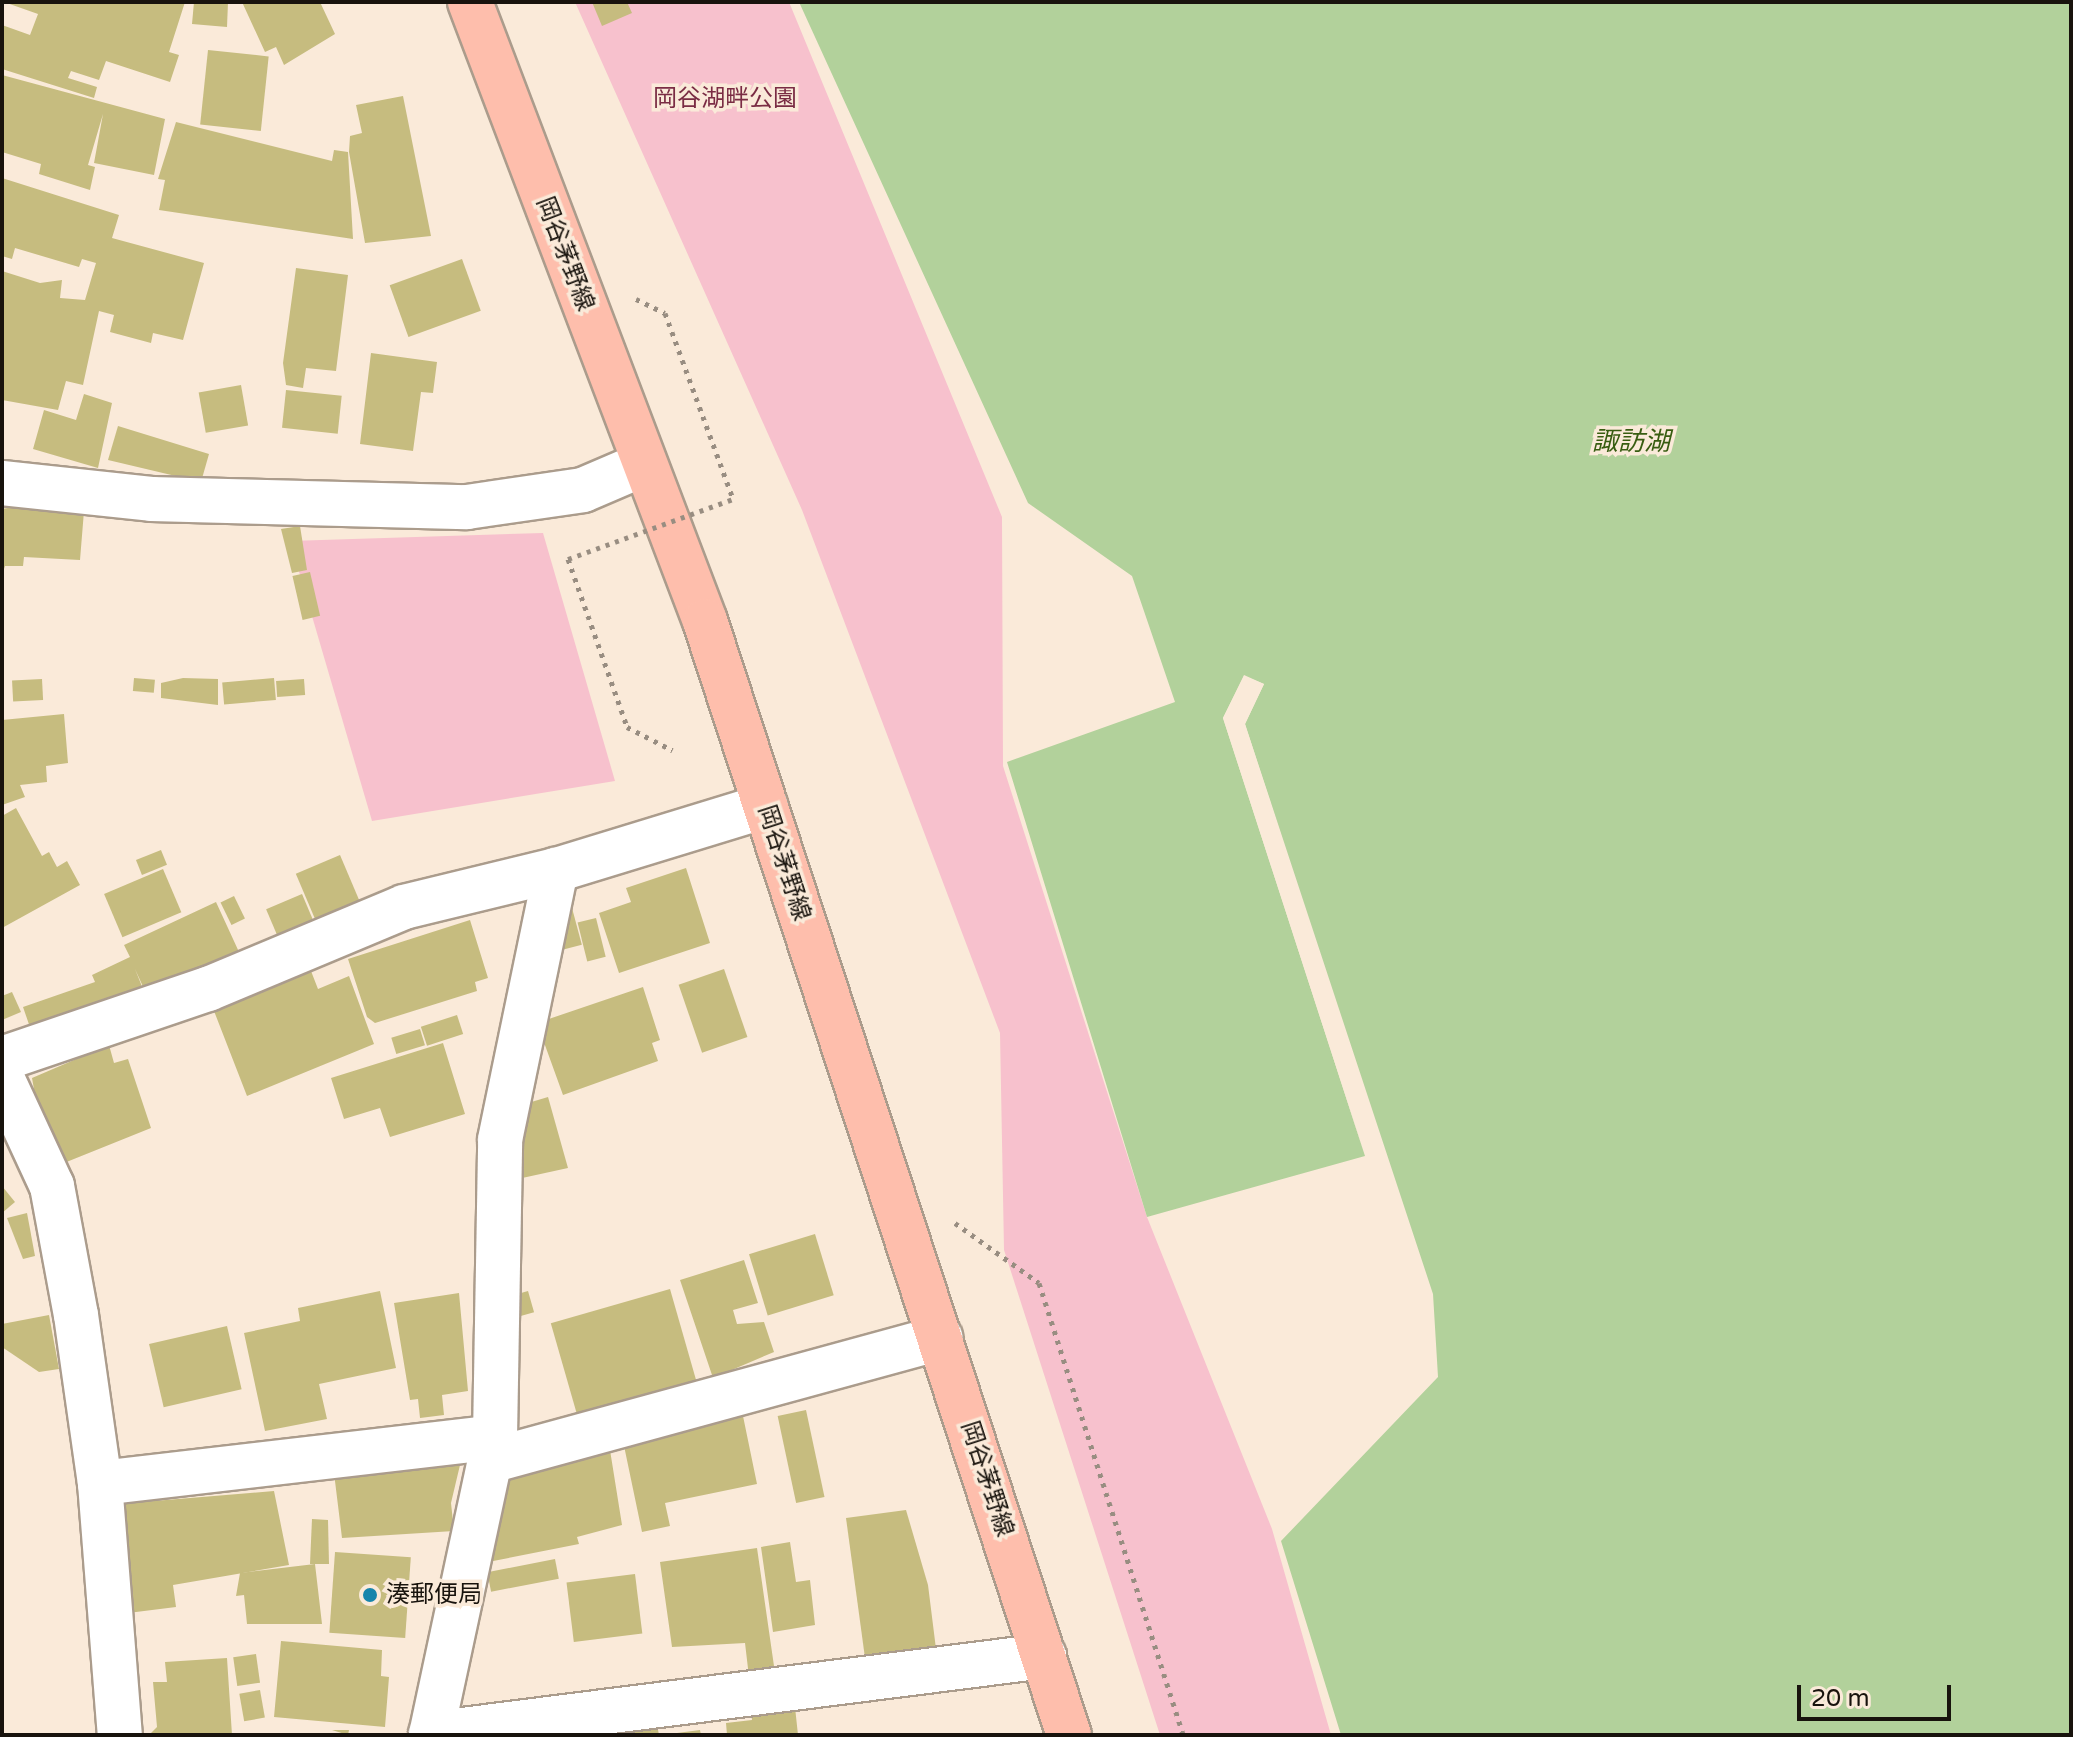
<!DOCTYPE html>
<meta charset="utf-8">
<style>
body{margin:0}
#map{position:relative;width:2073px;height:1737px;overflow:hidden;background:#faead9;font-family:"Varela Round","Noto Sans JP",sans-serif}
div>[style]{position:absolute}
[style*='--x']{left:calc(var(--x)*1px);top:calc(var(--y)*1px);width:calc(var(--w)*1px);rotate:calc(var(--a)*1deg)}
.green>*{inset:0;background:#f7c1cd}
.water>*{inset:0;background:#b2d19b}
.pier>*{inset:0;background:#faead9}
.building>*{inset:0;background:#c6bc7f;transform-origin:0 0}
.path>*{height:5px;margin-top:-2.5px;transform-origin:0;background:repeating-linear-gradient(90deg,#988d81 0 4px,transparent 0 10px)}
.roads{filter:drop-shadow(2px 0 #ab9c8c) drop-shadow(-2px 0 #ab9c8c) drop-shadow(0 2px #ab9c8c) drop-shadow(0 -2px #ab9c8c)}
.minor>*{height:44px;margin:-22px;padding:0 22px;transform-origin:22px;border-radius:22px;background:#fff}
.major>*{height:44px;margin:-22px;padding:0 22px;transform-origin:22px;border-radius:22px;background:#febeac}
.path-bridge>*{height:5px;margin-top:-2.5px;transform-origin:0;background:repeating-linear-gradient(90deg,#988d81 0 4px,transparent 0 10px)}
.dots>*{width:22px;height:22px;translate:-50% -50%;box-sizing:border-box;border:4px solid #faead9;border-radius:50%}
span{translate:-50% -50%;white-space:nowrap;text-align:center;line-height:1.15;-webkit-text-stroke:7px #faead9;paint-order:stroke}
.park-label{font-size:24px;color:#7a2c44}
.street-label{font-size:24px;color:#18130d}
.poi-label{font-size:24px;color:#18130d}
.left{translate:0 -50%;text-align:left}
.water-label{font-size:26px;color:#385d11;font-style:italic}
.frame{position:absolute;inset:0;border:4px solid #18130d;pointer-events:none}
.scale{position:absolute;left:1797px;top:1685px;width:154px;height:36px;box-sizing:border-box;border:4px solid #18130d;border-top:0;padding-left:10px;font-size:24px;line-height:28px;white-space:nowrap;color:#18130d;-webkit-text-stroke:6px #faead9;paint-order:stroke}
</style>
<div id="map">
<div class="green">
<div style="clip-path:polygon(575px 2px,789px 2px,1002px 517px,1003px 766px,1147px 1217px,1272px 1529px,1331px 1735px,1160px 1735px,1004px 1250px,1000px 1033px,802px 510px)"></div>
<div style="clip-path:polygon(543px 533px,615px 781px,372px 821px,290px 541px)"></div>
</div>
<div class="water">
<div style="clip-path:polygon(799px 2px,2071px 2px,2071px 1735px,1341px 1735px,1281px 1541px,1438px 1377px,1433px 1294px,1245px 724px,1264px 684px,1244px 676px,1223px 718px,1365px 1156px,1147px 1217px,1007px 762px,1175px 702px,1132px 576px,1028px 503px)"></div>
</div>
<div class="pier">
<div style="clip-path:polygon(1244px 675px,1264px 684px,1245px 724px,1383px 1150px,1241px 725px,1259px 686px,1246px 680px,1227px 718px,1365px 1156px,1223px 718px)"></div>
</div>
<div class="building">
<div style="clip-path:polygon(4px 2px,185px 2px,169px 52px,179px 55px,170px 82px,106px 61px,99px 80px,71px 71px,68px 78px,97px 87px,94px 98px,2px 69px,2px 25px,30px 35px,38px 14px)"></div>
<div style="clip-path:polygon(194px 2px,228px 2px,227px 27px,192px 24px)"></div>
<div style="clip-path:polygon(242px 2px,320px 2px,335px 34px,284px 65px,276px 47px,265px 52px)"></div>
<div style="clip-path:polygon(592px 2px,627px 2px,632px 13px,602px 26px)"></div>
<div style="left:208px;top:50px;width:61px;height:75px;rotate:6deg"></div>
<div style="clip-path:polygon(2px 75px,165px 119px,154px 175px,94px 163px,103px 114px,88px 165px,95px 167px,90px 190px,39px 174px,41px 164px,2px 152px)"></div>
<div style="clip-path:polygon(403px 96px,431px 236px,365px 243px,349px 152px,350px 136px,362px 133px,356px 105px)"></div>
<div style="clip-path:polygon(176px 122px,332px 161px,334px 150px,348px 152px,353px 239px,159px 210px,165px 180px,158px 179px)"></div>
<div style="clip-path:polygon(2px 178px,119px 215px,112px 238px,204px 263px,183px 340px,153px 333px,151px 343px,110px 332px,114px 315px,99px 311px,83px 385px,66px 381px,58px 410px,2px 400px,2px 271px,40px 283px,62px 280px,60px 298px,85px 300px,96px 263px,82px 259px,79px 267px,15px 248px,12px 259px,2px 256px)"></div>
<div style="left:462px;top:259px;width:55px;height:77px;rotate:70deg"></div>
<div style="clip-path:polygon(296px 268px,348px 275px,336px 371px,306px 368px,303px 388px,286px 385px,283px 363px)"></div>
<div style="clip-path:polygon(371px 353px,437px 362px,433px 393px,421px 392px,413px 451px,360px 444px)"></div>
<div style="left:241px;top:385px;width:41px;height:43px;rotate:80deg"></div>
<div style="left:286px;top:390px;width:56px;height:38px;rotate:6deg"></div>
<div style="clip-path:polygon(84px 394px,112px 403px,98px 468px,33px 449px,44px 410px,76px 420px)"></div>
<div style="clip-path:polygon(118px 426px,209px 454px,201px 482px,108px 460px)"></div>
<div style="clip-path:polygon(19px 506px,84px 511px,80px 560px,24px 557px,23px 566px,5px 566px,2px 575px,2px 509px)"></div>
<div style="clip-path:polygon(300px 526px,307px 570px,292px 573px,281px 529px)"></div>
<div style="left:310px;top:572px;width:45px;height:18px;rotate:77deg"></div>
<div style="left:134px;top:678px;width:21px;height:13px;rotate:5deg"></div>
<div style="clip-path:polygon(183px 678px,218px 679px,218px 705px,161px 698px,161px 683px)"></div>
<div style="left:274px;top:678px;width:22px;height:52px;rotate:85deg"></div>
<div style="left:42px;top:679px;width:21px;height:30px;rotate:87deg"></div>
<div style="left:304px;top:679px;width:16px;height:28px;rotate:86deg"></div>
<div style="clip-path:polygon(64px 714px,68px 763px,46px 766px,47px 782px,20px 785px,25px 797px,2px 805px,2px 720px)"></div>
<div style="clip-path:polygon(16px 808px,42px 856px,49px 852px,57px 867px,67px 861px,80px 885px,2px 928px,2px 816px)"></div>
<div style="left:161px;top:850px;width:16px;height:27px;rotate:68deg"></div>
<div style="left:340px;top:855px;width:50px;height:48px;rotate:67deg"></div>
<div style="clip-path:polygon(686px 868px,710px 943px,619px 973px,599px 913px,631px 902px,626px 888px)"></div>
<div style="left:163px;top:869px;width:47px;height:64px;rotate:67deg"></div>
<div style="left:302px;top:894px;width:33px;height:39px;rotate:67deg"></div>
<div style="left:234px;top:896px;width:25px;height:15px;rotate:64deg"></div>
<div style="clip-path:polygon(216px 902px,239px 952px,145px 991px,135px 969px,145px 994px,33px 1036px,23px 1007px,95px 982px,92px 975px,130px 957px,124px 945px)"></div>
<div style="left:572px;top:908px;width:38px;height:19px;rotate:75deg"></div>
<div style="left:596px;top:918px;width:40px;height:19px;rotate:76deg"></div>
<div style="clip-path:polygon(470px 920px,488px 978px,475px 982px,477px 991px,375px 1023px,367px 1017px,348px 959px)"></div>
<div style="left:724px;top:969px;width:72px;height:48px;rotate:71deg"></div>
<div style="clip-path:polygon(311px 971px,318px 989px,349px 976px,374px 1044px,247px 1096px,214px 1011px)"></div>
<div style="clip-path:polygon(643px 987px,660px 1040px,652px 1043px,658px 1061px,563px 1095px,537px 1023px)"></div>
<div style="clip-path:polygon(12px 992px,21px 1012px,2px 1020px,2px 996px)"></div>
<div style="left:457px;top:1015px;width:20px;height:38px;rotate:72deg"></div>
<div style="left:420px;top:1029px;width:17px;height:30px;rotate:73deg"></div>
<div style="clip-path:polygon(443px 1043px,465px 1114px,390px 1137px,380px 1108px,344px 1119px,331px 1078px)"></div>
<div style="clip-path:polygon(109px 1045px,114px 1063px,128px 1059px,151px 1128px,64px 1163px,38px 1112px,32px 1078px)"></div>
<div style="clip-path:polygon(548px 1097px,568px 1168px,513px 1180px,508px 1109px)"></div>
<div style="clip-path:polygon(2px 1186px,15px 1202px,2px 1213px)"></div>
<div style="clip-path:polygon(27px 1213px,35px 1256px,23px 1259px,7px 1218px)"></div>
<div style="left:815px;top:1234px;width:64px;height:69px;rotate:73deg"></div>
<div style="clip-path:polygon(744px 1260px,758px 1303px,733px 1310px,737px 1324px,764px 1322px,774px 1352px,713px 1378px,680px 1280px)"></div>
<div style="left:670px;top:1289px;width:100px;height:124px;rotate:74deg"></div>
<div style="clip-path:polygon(380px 1291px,396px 1368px,319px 1384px,327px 1419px,265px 1431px,244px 1333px,300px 1321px,298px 1308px)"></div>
<div style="left:528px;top:1291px;width:22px;height:25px;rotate:74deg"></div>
<div style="clip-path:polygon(459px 1293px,468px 1391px,442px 1395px,444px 1415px,420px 1418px,418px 1399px,410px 1400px,394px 1303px)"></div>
<div style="clip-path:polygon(49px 1315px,59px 1369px,39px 1372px,2px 1347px,2px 1324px)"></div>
<div style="left:227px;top:1326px;width:65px;height:80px;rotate:77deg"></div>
<div style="left:806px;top:1410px;width:89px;height:29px;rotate:78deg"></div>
<div style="clip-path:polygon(743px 1416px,757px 1484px,665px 1503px,670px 1526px,642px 1532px,623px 1441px)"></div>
<div style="clip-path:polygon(610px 1450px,622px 1525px,577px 1537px,579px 1544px,488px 1562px,495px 1480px)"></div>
<div style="clip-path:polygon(447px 1459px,448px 1466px,460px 1465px,451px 1503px,454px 1531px,342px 1538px,334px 1473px)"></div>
<div style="clip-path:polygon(274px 1491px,289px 1565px,173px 1585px,176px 1607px,128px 1613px,118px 1504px)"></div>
<div style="clip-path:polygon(906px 1510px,928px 1585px,936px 1649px,865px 1658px,846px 1518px)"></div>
<div style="clip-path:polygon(312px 1519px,328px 1520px,329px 1564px,310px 1564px)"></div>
<div style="clip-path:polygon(790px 1542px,796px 1582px,810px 1580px,815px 1625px,773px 1632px,761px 1547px)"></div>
<div style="clip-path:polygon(757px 1548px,775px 1673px,749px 1677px,745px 1643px,672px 1647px,660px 1562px)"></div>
<div style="left:335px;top:1552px;width:76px;height:81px;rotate:4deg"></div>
<div style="left:555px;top:1559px;width:20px;height:69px;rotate:79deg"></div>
<div style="clip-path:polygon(315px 1564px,322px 1624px,247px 1624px,244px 1595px,236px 1596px,240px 1573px)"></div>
<div style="left:635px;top:1574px;width:60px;height:69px;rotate:83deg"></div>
<div style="clip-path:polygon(281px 1641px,382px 1650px,381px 1676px,389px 1677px,385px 1727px,274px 1717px)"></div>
<div style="left:256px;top:1654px;width:29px;height:23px;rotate:82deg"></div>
<div style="clip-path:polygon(227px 1658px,232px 1735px,149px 1735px,157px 1727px,153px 1682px,167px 1682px,165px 1662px)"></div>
<div style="left:260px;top:1690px;width:28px;height:21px;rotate:80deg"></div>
<div style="clip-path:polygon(795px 1707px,798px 1735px,727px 1735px,726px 1723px,752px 1720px,751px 1712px)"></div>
<div style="clip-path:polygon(657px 1724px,659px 1735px,626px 1735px,625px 1729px)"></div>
<div style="clip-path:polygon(332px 1730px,349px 1730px,348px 1735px)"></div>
<div style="clip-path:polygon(700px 1730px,701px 1735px,678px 1735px,677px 1733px)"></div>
</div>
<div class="path">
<div style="--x:636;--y:299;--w:32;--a:26"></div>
<div style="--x:665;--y:313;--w:198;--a:69.9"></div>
<div style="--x:568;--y:559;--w:178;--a:70.6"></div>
<div style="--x:627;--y:727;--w:51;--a:27.1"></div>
<div style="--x:955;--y:1223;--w:103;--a:35.5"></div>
<div style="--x:1039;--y:1283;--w:474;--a:72.3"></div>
</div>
<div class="roads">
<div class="minor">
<div style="--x:2;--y:483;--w:150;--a:6.1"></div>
<div style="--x:151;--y:499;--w:316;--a:1.5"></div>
<div style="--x:467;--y:507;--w:117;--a:-8.3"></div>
<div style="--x:583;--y:490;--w:66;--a:-23.1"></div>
<div style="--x:2;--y:1059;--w:218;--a:-18.8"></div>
<div style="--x:208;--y:989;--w:212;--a:-22.7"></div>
<div style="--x:404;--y:907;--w:156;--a:-13.7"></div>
<div style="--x:556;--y:870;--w:219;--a:-17"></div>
<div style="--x:2;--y:1078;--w:119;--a:65.2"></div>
<div style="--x:52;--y:1186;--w:131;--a:79.5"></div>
<div style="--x:76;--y:1315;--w:170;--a:81.9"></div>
<div style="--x:100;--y:1483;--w:253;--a:85.5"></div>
<div style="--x:490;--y:1461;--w:467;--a:-15.3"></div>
<div style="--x:100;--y:1483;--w:398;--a:-6.6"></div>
<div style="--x:431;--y:1734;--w:618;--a:-7.25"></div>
<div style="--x:431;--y:1735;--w:305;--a:-77.9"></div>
<div style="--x:495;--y:1437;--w:297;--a:-89"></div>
<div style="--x:500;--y:1140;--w:276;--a:-78.3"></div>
</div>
<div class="major">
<div style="--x:470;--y:2;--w:662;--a:69.21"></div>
<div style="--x:705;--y:621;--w:1172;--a:71.91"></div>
</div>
</div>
<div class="path-bridge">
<div style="--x:568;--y:559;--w:176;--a:-20"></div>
</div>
<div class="dots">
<div style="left:370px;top:1595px;background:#1785ac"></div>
</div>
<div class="park-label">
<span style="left:725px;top:99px">岡谷湖畔公園</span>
</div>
<div class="street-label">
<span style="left:565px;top:254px;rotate:69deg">岡谷茅野線</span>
<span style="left:784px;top:863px;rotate:72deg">岡谷茅野線</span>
<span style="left:987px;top:1479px;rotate:72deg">岡谷茅野線</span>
</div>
<div class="poi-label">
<span class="left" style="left:386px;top:1595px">湊郵便局</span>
</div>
<div class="water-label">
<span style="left:1631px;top:442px">諏訪湖</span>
</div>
<div class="frame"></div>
<div class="scale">20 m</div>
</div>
